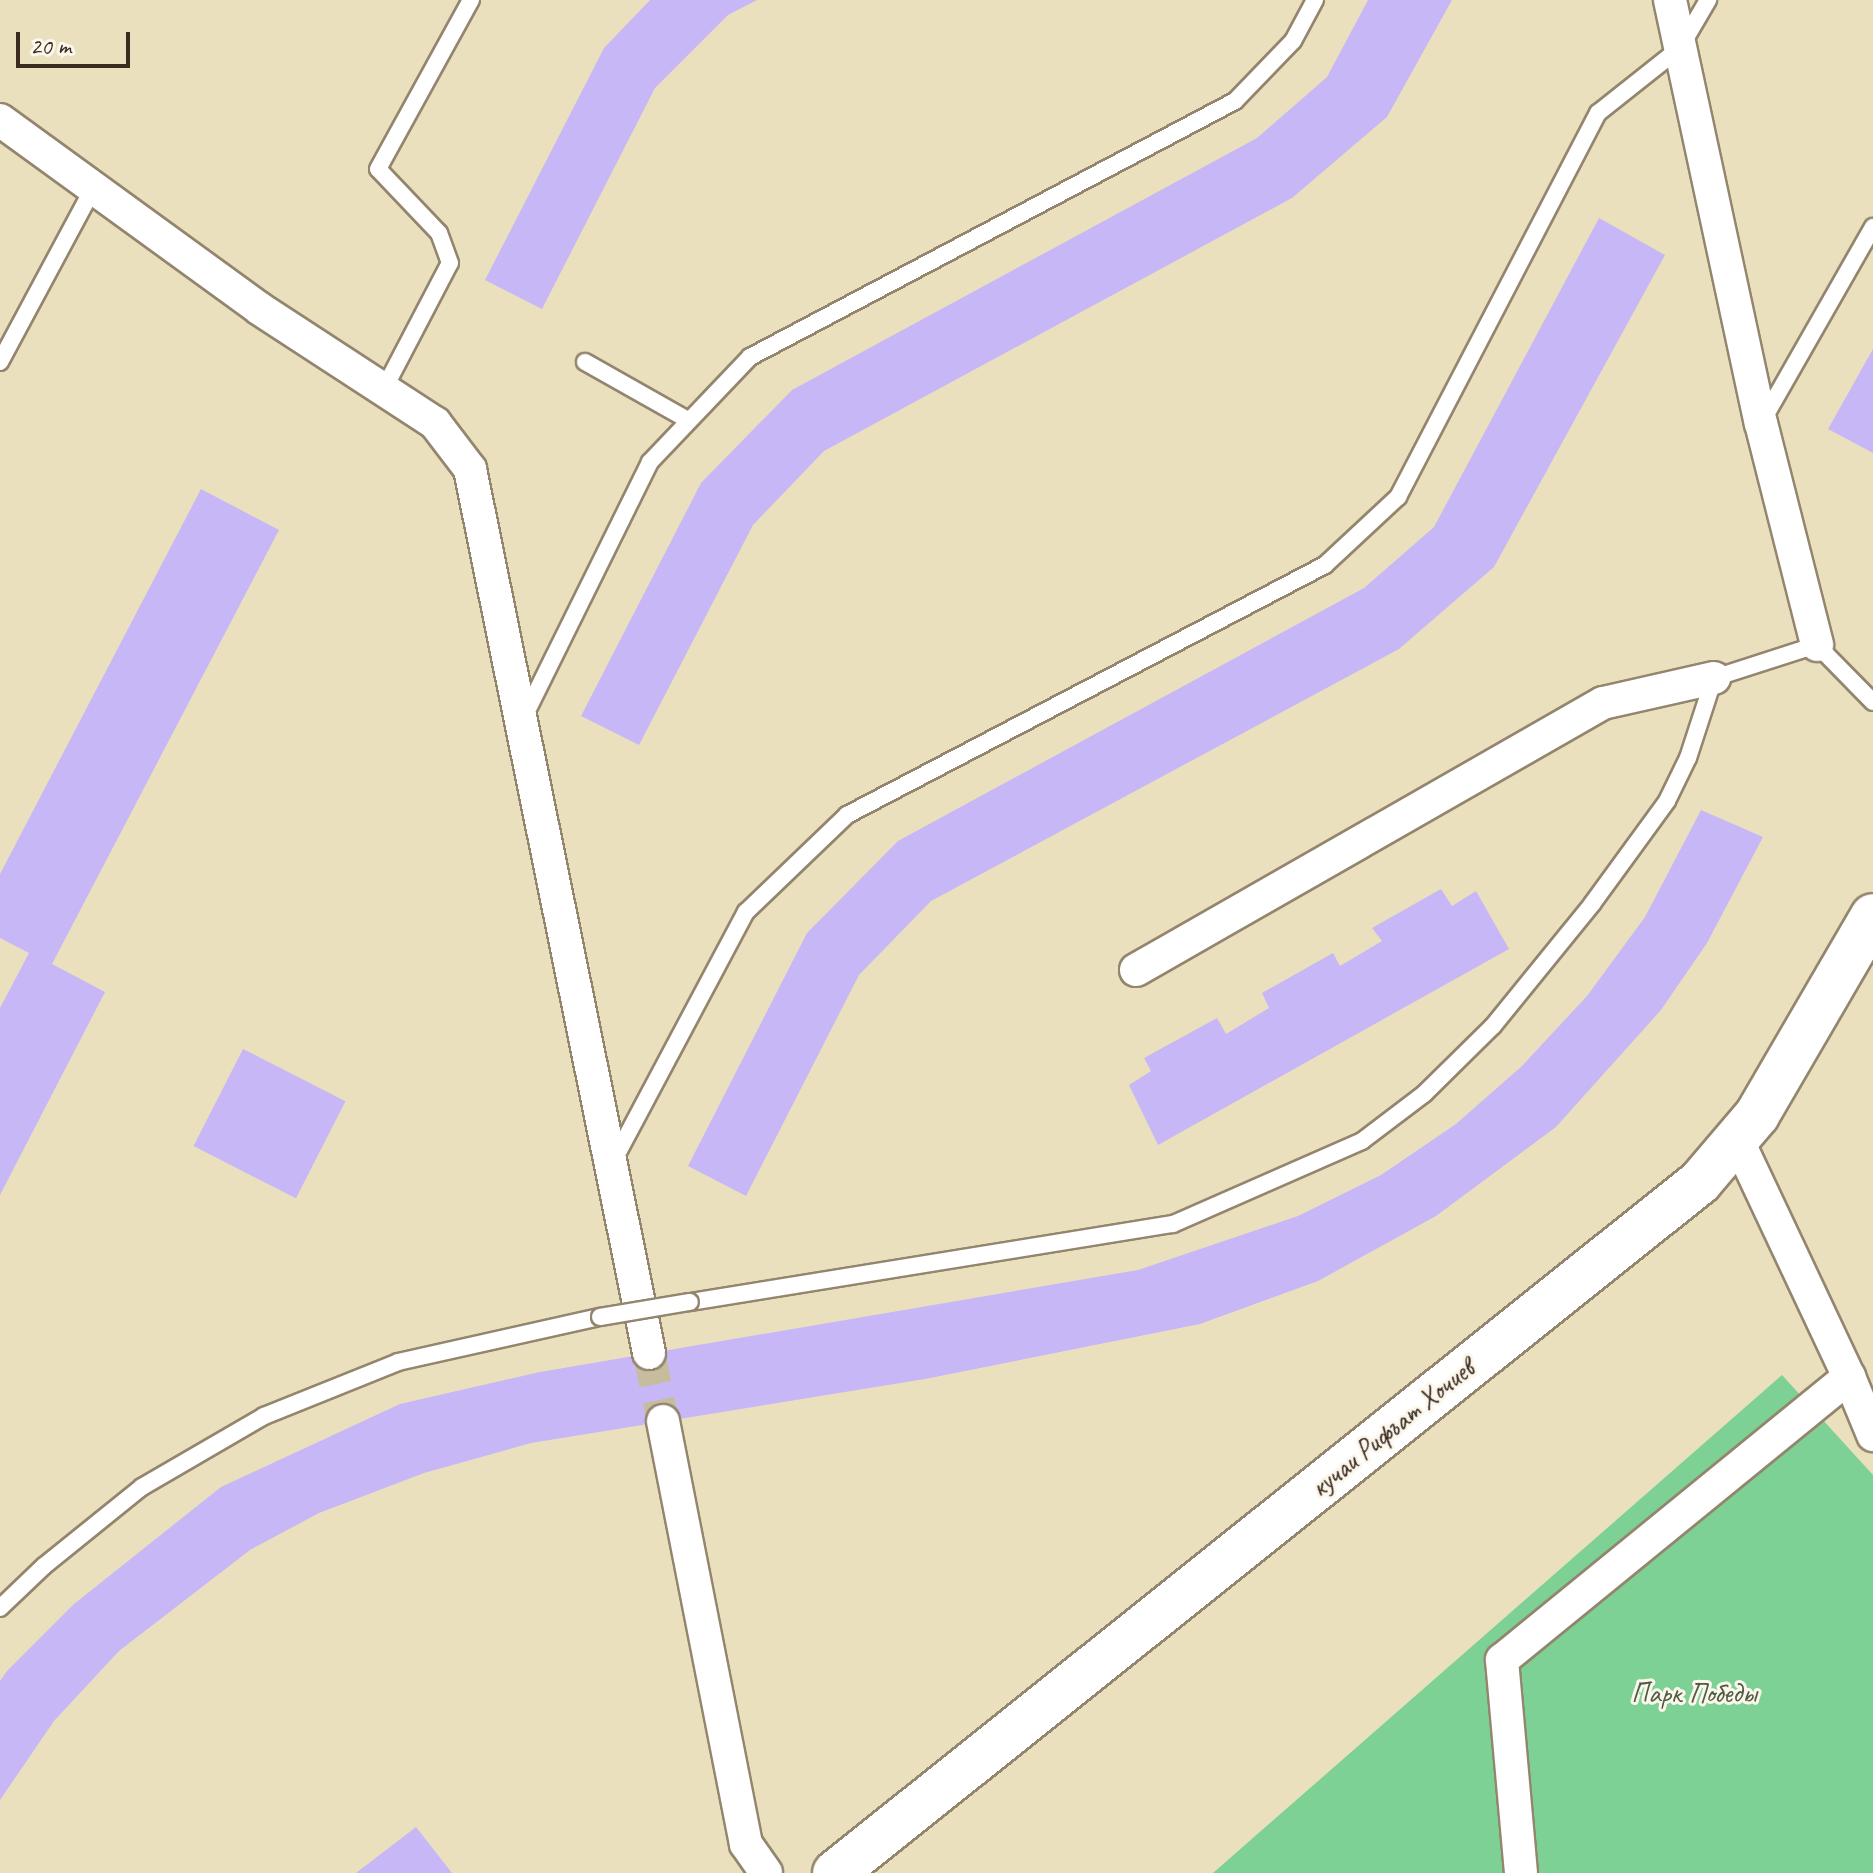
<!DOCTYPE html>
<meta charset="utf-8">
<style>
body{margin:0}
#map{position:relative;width:1873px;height:1873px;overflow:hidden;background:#ebe0be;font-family:Caveat,sans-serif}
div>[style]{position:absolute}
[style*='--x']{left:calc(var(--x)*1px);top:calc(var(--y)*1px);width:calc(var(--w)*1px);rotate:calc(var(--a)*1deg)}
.green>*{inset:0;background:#7dd194}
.building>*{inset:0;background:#c7b7f6;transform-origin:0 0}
.minor-tunnel>*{height:32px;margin-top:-16px;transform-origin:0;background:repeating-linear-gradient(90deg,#c8bc9e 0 32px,transparent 0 48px)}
.roads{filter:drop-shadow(2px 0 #93856e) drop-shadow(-2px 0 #93856e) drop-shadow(0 2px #93856e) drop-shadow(0 -2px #93856e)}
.service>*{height:16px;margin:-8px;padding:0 8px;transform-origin:8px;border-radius:8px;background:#fff}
.minor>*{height:32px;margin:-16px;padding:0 16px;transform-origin:16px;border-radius:16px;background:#fff}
.secondary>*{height:44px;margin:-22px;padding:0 22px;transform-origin:22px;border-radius:22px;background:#fff}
.bridges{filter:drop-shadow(2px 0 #93856e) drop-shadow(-2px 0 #93856e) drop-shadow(0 2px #93856e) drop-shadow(0 -2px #93856e)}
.service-bridge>*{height:16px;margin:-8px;padding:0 8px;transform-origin:8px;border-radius:8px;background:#fff}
span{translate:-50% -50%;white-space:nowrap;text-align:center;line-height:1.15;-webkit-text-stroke:6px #fbf7ec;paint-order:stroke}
.street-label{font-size:28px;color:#3b2a1e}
.park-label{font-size:28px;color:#4f5c41}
.scale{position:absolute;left:16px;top:32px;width:114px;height:36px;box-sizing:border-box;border:4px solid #3b2a1e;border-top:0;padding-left:10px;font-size:24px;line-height:28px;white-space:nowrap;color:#3b2a1e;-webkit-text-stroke:6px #fbf7ec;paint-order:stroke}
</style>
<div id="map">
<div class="green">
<div style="clip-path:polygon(1782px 1375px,1873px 1475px,1873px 1873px,1213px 1873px)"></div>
</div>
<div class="building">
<div style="clip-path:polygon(650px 0,757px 0,728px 15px,655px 88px,542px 309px,485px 280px,604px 48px)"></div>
<div style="clip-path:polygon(1368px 0,1452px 0,1387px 117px,1292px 198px,824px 451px,753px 525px,639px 745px,581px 716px,701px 483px,792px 390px,1257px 138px,1327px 77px)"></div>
<div style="clip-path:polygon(1599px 218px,1665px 255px,1494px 567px,1399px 649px,931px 901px,859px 975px,746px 1196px,688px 1166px,807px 933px,898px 841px,1364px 588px,1434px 527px)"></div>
<div style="clip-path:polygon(1873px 349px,1873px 453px,1828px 429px)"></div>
<div style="clip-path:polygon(201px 489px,279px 530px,52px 964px,105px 992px,0 1195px,0 1008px,29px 953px,0 938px,0 874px)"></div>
<div style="clip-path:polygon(1701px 810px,1763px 837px,1707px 943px,1661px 1010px,1556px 1127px,1436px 1216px,1318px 1281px,1200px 1324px,925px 1379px,531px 1443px,424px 1473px,319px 1513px,250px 1550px,119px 1651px,54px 1721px,0 1800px,0 1681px,7px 1671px,74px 1604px,221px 1487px,400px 1404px,540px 1372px,1138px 1270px,1298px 1216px,1381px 1175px,1456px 1124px,1522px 1066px,1587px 996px,1645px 917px)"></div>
<div style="clip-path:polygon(1441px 889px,1452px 906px,1476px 891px,1509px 949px,1158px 1145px,1129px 1085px,1151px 1071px,1144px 1058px,1217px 1018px,1226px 1034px,1269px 1008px,1262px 993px,1333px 953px,1340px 966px,1382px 941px,1372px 928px)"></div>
<div style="left:243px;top:1049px;width:115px;height:109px;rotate:27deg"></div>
<div style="clip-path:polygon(416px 1827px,452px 1873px,356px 1873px)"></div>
</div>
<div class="minor-tunnel">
<div style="--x:649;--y:1353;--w:69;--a:78.4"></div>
</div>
<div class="roads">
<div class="service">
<div style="--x:0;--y:362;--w:201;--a:-61.8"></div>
<div style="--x:585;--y:362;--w:118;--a:29.4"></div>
<div style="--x:384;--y:389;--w:142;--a:-62.4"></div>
<div style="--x:450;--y:263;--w:32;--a:-110"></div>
<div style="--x:439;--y:233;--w:88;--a:-133.6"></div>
<div style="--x:378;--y:169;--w:193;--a:-61.2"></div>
<div style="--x:1764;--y:418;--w:220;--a:-60.3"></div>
<div style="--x:525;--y:715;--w:282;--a:-63.7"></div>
<div style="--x:650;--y:462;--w:145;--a:-46.4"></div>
<div style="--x:750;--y:357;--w:548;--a:-27.83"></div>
<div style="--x:1235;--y:101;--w:83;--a:-46"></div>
<div style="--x:1293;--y:41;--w:47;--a:-61.8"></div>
<div style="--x:614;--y:1160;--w:281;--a:-62"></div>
<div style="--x:746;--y:912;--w:140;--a:-43.8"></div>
<div style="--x:847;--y:815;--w:539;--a:-27.61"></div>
<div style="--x:1325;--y:565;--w:100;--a:-43"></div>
<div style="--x:1398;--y:497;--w:433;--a:-62.5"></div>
<div style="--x:1598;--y:113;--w:105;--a:-38.4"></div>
<div style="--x:1680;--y:48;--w:56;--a:-59.7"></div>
<div style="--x:690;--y:1302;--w:489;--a:-9.2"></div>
<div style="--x:1173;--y:1224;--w:206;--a:-23.7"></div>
<div style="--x:1362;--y:1141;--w:78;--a:-37.2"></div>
<div style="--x:1424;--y:1094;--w:97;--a:-44.6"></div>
<div style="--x:1493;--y:1026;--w:157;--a:-50.9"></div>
<div style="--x:1592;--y:904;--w:127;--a:-53.9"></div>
<div style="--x:1667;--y:801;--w:48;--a:-64"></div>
<div style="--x:1688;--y:758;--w:84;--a:-72"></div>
<div style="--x:1714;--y:678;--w:108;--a:-17.8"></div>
<div style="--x:1817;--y:645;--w:80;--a:45.5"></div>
<div style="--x:0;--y:1608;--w:61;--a:-43.7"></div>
<div style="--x:44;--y:1566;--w:126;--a:-38.9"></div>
<div style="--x:142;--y:1487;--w:141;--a:-30.2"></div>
<div style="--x:264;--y:1416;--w:144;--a:-21.9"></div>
<div style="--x:398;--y:1362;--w:207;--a:-12.6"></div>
</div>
<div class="minor">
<div style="--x:1670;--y:0;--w:433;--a:77.9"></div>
<div style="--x:1761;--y:423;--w:229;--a:75.8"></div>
<div style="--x:0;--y:120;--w:321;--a:36"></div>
<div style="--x:260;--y:309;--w:209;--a:33.1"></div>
<div style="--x:435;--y:423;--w:58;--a:52.7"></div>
<div style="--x:470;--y:469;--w:902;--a:78.55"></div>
<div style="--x:1136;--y:970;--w:538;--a:-29.76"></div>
<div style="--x:1603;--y:703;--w:114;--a:-12.7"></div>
<div style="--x:1849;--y:1377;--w:63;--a:67.5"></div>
<div style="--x:663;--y:1421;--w:431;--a:78.9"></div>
<div style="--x:746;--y:1844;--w:35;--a:55"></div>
<div style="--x:1521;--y:1873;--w:214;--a:-95.1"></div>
<div style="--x:1502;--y:1660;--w:448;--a:-39.2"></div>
<div style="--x:1849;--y:1377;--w:263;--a:-115.2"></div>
</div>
<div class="secondary">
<div style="--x:835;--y:1873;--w:1107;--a:-38.62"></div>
<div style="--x:1700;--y:1182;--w:88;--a:-49.6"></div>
<div style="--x:1757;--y:1115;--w:230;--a:-59.8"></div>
</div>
</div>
<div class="bridges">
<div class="service-bridge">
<div style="--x:600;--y:1317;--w:91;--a:-9.5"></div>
</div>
</div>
<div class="street-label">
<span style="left:1392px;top:1428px;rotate:-39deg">кучаи Рифъат Хочиев</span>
</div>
<div class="park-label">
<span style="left:1694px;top:1693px">Парк Победы</span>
</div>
<div class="scale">20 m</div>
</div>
